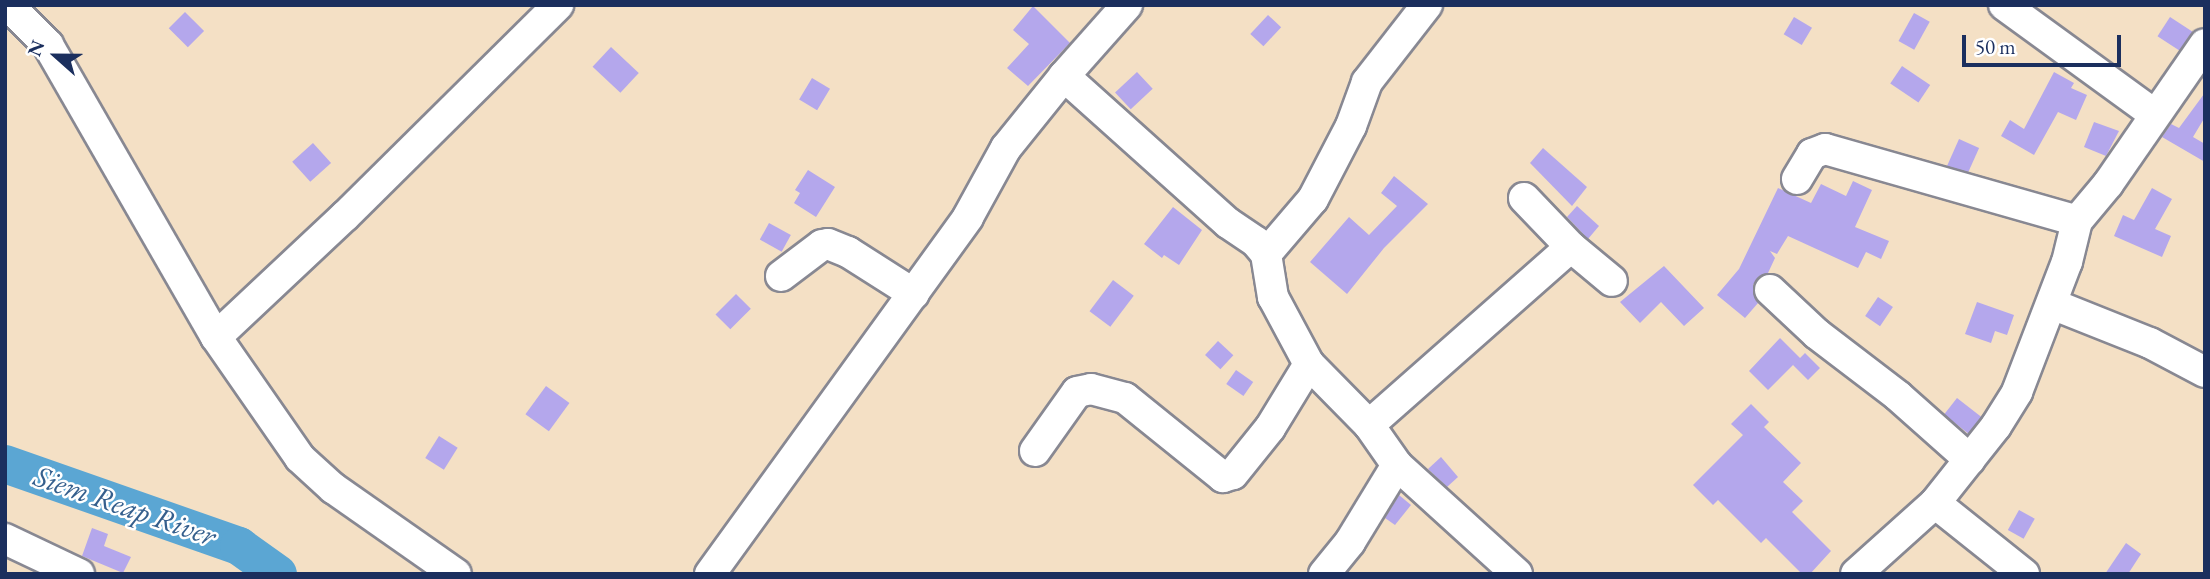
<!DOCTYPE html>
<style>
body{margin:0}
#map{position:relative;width:2210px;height:579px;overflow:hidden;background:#f4e0c5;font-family:"EB Garamond",serif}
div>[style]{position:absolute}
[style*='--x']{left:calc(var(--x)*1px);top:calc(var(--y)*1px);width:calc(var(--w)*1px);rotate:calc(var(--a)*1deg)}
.river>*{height:38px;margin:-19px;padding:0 19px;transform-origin:19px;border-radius:19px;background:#5ba6d3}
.building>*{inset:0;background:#b4a7ec;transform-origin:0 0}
.roads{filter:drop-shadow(2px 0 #888892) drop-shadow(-2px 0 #888892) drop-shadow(0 2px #888892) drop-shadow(0 -2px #888892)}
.minor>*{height:30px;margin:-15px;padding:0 15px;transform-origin:15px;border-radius:15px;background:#fff}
span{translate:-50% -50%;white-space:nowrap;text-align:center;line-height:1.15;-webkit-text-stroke:5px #fff;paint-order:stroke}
.water-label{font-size:30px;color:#355f8d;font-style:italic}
.frame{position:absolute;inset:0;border:7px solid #1b2f5e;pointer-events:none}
.north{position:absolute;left:21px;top:21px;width:70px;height:70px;-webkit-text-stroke:5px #fff;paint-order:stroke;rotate:291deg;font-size:19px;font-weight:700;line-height:28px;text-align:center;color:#1b2f5e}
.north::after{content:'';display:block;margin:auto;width:24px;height:32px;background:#1b2f5e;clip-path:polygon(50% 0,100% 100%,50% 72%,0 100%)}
.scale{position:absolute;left:1962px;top:35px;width:159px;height:32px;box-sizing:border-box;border:4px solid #1b2f5e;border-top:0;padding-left:9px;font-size:21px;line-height:24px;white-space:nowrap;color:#1b2f5e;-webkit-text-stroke:5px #fff;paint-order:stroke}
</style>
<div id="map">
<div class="river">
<div style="--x:5;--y:464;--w:248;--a:19.3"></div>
<div style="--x:239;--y:546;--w:48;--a:35.7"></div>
</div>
<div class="building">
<div style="clip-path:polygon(1033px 6px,1070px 43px,1028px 86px,1007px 68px,1029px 44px,1013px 30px)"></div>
<div style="left:185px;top:12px;width:27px;height:23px;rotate:45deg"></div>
<div style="left:1914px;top:13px;width:18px;height:32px;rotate:29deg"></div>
<div style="left:1268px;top:15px;width:18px;height:26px;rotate:43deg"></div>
<div style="left:1794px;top:17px;width:21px;height:20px;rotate:31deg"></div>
<div style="left:2170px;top:17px;width:27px;height:23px;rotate:33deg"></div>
<div style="left:611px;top:47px;width:38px;height:27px;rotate:43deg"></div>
<div style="left:1902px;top:66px;width:34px;height:21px;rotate:34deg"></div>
<div style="left:1137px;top:72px;width:23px;height:30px;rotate:47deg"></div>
<div style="clip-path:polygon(2054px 72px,2074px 83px,2071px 88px,2087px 95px,2076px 120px,2058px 112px,2034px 155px,2001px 136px,2010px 120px,2024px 129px)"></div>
<div style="left:812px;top:78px;width:21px;height:25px;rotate:31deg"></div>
<div style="clip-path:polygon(2204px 94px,2205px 117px,2193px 137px,2205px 144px,2205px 162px,2162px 137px,2171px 124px,2179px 128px)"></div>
<div style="clip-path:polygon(2094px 122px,2119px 131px,2106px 156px,2084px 147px)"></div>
<div style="left:1959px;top:139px;width:22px;height:30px;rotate:24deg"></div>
<div style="left:313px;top:143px;width:27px;height:28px;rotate:48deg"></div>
<div style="clip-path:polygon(1543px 148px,1587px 187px,1572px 206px,1530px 163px)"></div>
<div style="clip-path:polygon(808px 170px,835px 187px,816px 217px,794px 203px,800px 193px,795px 190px)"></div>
<div style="clip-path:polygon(1394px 176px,1428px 204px,1384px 248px,1347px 294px,1310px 262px,1349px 217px,1369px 235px,1397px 206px,1381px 193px)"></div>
<div style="clip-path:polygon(1853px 181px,1872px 190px,1855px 227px,1889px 241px,1881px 259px,1866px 252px,1858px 268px,1788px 236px,1777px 254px,1770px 251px,1775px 258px,1768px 273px,1758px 278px,1753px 285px,1758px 303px,1745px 318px,1717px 295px,1739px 269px,1778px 188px,1811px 203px,1821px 184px,1846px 196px)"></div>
<div style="clip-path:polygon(2152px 188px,2172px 199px,2155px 229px,2171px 236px,2162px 257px,2114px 236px,2123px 215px,2134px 220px)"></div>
<div style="clip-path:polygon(1577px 206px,1599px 226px,1588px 239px,1567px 217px)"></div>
<div style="clip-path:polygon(1173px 207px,1202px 230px,1179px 265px,1164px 255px,1162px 258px,1144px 244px)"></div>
<div style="left:769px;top:223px;width:25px;height:19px;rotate:29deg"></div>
<div style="clip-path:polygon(1664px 266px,1704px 308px,1684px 326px,1661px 302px,1640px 323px,1620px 302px)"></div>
<div style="left:1113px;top:280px;width:26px;height:39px;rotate:37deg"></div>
<div style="left:736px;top:294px;width:21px;height:29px;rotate:45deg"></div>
<div style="left:1878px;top:297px;width:18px;height:23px;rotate:34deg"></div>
<div style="clip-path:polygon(1977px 302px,2014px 315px,2007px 335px,1995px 331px,1991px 343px,1965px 334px)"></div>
<div style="clip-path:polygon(1780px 338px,1800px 358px,1805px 353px,1820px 368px,1808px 380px,1793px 365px,1796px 362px,1768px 390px,1749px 371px)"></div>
<div style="left:1218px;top:341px;width:21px;height:19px;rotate:43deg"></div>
<div style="left:1236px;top:370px;width:21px;height:17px;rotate:35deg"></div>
<div style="left:546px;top:386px;width:29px;height:35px;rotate:36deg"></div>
<div style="left:1957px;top:398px;width:31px;height:21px;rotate:38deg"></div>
<div style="clip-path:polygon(1751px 404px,1769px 422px,1764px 427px,1801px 463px,1783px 482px,1803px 501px,1792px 512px,1831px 551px,1810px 574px,1802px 574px,1766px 538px,1761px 543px,1718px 500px,1713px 505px,1693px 485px,1743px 435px,1731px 424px)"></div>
<div style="left:439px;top:436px;width:22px;height:26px;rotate:32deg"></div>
<div style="clip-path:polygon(1441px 457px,1458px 477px,1447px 487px,1428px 469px)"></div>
<div style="clip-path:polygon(1399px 495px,1411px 505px,1395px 525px,1385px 518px)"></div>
<div style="left:2019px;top:510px;width:18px;height:23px;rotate:29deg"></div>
<div style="clip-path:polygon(92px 528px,108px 534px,104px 546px,131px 557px,123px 573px,82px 556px)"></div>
<div style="clip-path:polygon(2126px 543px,2141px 554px,2128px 574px,2105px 574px)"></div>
</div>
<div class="roads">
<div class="minor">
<div style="--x:8;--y:5;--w:57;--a:45"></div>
<div style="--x:48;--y:45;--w:337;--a:60.1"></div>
<div style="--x:216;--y:337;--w:147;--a:55.2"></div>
<div style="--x:300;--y:458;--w:45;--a:42.3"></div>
<div style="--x:333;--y:488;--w:150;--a:35"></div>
<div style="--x:2004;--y:5;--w:185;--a:36"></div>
<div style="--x:1064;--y:76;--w:220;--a:41.9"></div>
<div style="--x:1228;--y:223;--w:34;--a:34"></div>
<div style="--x:1256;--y:242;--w:16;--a:50"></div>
<div style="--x:1266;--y:254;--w:44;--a:80.8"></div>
<div style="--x:1273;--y:297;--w:76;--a:61.8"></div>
<div style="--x:1309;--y:364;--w:86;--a:45.5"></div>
<div style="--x:1369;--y:425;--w:49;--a:55"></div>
<div style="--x:1397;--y:465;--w:162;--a:42.2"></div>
<div style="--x:1797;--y:179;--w:29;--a:-59"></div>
<div style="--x:1812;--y:154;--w:14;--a:-21"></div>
<div style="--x:1825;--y:149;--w:262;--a:15.9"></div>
<div style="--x:1524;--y:198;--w:68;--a:46.2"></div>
<div style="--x:1571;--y:247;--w:53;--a:39.7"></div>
<div style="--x:1266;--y:254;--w:72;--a:-49.5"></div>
<div style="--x:1313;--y:199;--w:82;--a:-62.5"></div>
<div style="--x:1351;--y:126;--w:47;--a:-70"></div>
<div style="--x:1367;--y:82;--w:98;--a:-52.1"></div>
<div style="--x:781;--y:276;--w:51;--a:-37.1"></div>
<div style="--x:822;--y:245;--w:6;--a:-9"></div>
<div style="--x:828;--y:244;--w:22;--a:22"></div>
<div style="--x:848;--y:252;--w:78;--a:32.5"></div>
<div style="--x:1770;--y:290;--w:64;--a:43.1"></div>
<div style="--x:1817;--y:334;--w:102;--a:37.4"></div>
<div style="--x:1898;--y:396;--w:96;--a:41.6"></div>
<div style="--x:2052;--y:304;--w:105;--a:21.7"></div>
<div style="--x:2150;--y:343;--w:62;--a:27.8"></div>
<div style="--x:216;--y:337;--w:177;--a:-43.2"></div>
<div style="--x:345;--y:216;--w:300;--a:-44.7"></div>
<div style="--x:1369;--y:425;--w:269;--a:-41.4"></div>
<div style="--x:1035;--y:451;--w:72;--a:-54.6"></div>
<div style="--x:1077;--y:392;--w:14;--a:-12"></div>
<div style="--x:1091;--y:389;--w:35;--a:15"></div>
<div style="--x:1125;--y:398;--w:126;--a:38.9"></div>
<div style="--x:1223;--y:477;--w:10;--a:-17"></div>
<div style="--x:1233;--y:474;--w:59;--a:-51.2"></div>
<div style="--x:1270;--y:428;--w:75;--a:-58.6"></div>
<div style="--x:1935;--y:503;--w:98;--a:-51.6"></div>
<div style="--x:1996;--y:426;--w:40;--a:-58"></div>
<div style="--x:2017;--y:392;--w:139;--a:-69"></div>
<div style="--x:2067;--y:262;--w:42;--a:-76.3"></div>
<div style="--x:2077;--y:221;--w:48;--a:-50"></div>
<div style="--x:2108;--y:184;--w:170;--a:-55.3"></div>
<div style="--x:5;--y:539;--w:82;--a:25.3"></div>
<div style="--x:710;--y:574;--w:440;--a:-54.1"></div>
<div style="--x:968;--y:217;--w:79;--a:-61.2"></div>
<div style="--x:1006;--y:148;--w:92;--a:-51.1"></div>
<div style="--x:1064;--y:76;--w:95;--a:-48.4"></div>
<div style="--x:1324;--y:574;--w:41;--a:-50.9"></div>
<div style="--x:1350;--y:542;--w:90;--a:-58.6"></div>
<div style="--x:1856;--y:574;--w:106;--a:-41.9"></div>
<div style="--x:1935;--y:503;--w:114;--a:38.6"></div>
</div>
</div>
<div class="water-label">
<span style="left:125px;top:506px;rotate:19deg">Siem Reap River</span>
</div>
<div class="frame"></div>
<div class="north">N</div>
<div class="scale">50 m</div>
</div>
